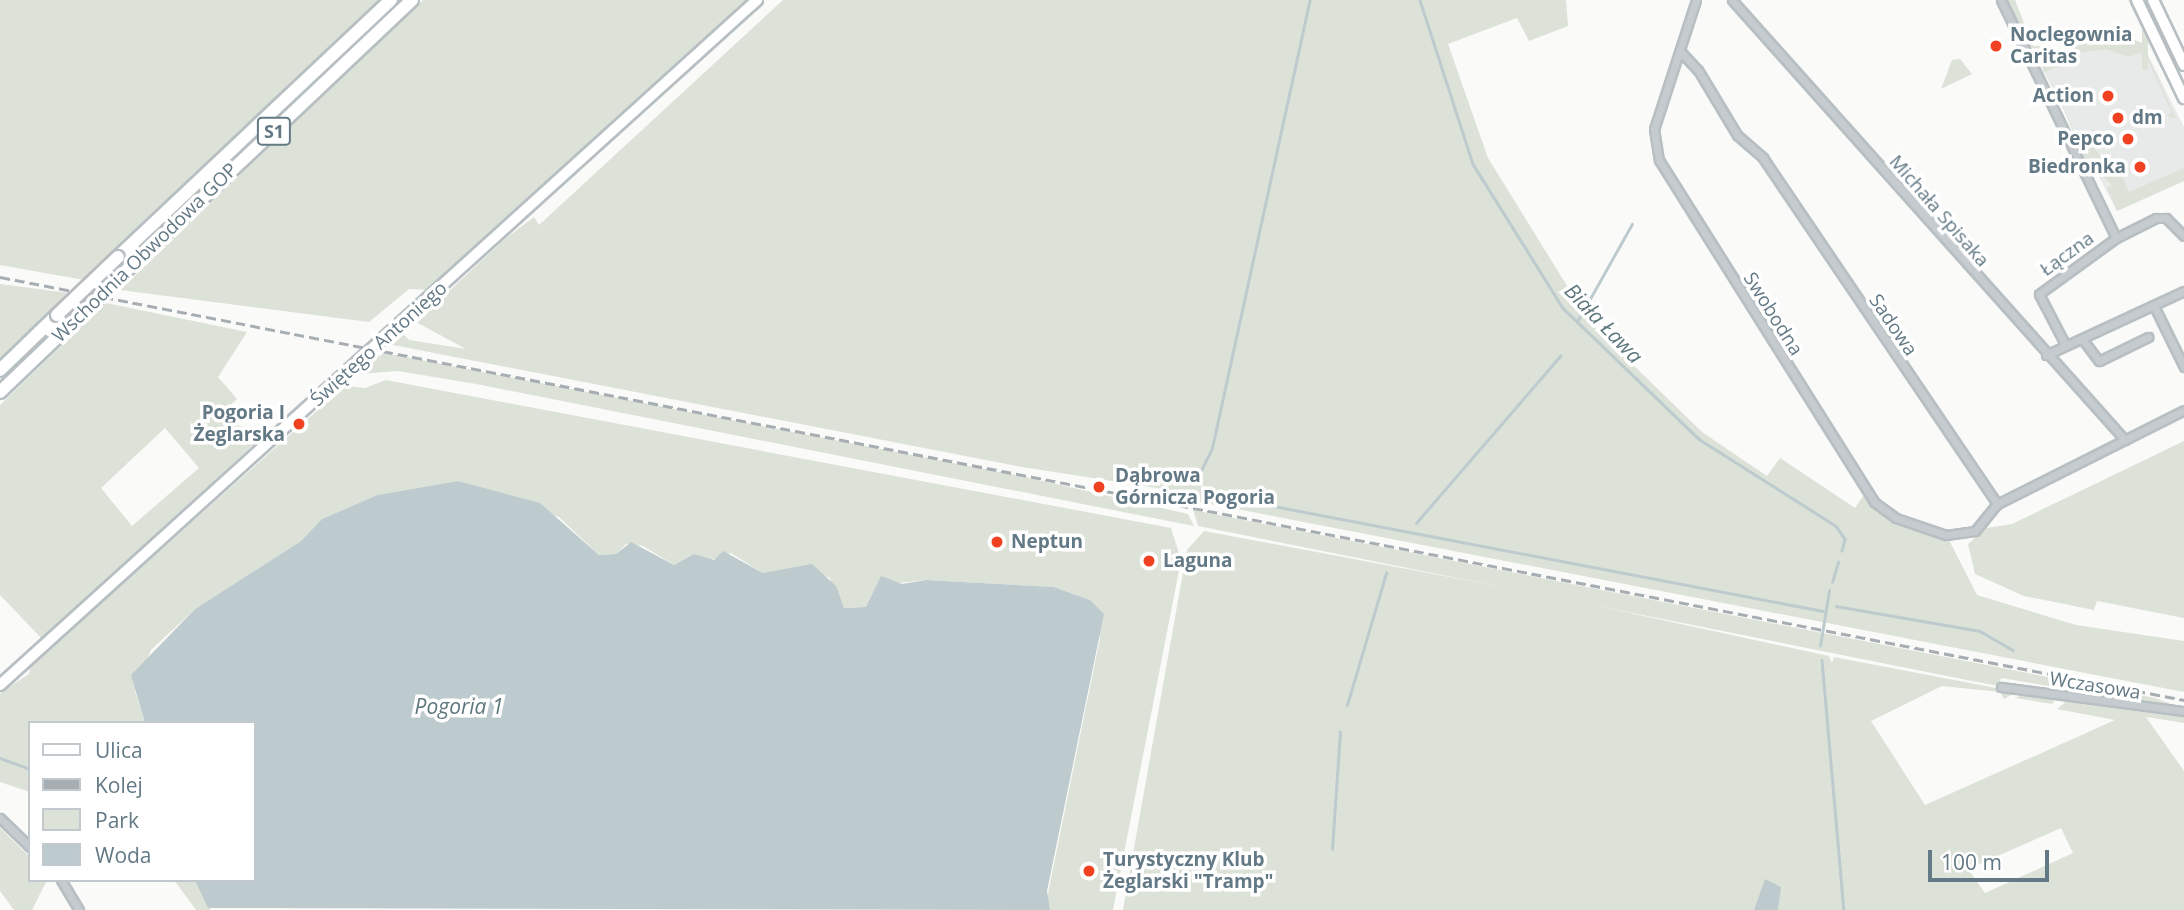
<!DOCTYPE html>
<meta charset="utf-8">
<style>
body{margin:0}
#map{position:relative;width:2184px;height:910px;overflow:hidden;background:#fafaf8;font-family:"Open Sans",sans-serif}
div>[style]{position:absolute}
[style*='--x']{left:calc(var(--x)*1px);top:calc(var(--y)*1px);width:calc(var(--w)*1px);rotate:calc(var(--a)*1deg)}
.built>*{inset:0;background:#e8eae9}
.green>*{inset:0;background:#dce2d8;transform-origin:0 0}
.water>*{inset:0;background:#bdcbce}
.stream>*{height:2.5px;margin:-1.25px;padding:0 1.25px;transform-origin:1.25px;border-radius:1.25px;background:#bdcbce}
.roads{filter:drop-shadow(2px 0 #b7bfc3) drop-shadow(-2px 0 #b7bfc3) drop-shadow(0 2px #b7bfc3) drop-shadow(0 -2px #b7bfc3)}
.street>*{height:7px;margin:-3.5px;padding:0 3.5px;transform-origin:3.5px;border-radius:3.5px;background:#c5cbce}
.secondary>*{height:10px;margin:-5px;padding:0 5px;transform-origin:5px;border-radius:5px;background:#fff}
.highway>*{height:12px;margin:-6px;padding:0 6px;transform-origin:6px;border-radius:6px;background:#fff}
.rail>*{height:2.5px;margin-top:-1.25px;transform-origin:0;background:repeating-linear-gradient(90deg,#a6aeb3 0 10px,transparent 0 15px)}
.bridges{filter:drop-shadow(2px 0 #b8bdc0) drop-shadow(-2px 0 #b8bdc0) drop-shadow(0 2px #b8bdc0) drop-shadow(0 -2px #b8bdc0)}
.highway-bridge>*{height:12px;margin:-6px;padding:0 6px;transform-origin:6px;border-radius:6px;background:#fff}
.dots>*{width:19px;height:19px;translate:-50% -50%;box-sizing:border-box;border:4px solid #fff;border-radius:50%}
span{translate:-50% -50%;white-space:nowrap;text-align:center;line-height:1.15;-webkit-text-stroke:7px #fff;paint-order:stroke}
.shield-label span{padding:2px 5px;background:#fff;border:2px solid;border-radius:5px;-webkit-text-stroke-width:0}
.shield-label{font-size:18px;color:#637985;font-weight:700}
.poi-label{font-size:19px;color:#637985;font-weight:700}
.left{translate:0 -50%;text-align:left}
.right{translate:-100% -50%;text-align:right}
.street-label{font-size:19px;color:#637985}
.water-label{font-size:21px;color:#5e787e;font-style:italic}
.legend{position:absolute;left:28px;top:721px;width:228px;height:161px;box-sizing:border-box;background:#fff;border:2px solid #c1c9ce;margin:0;padding:9px 12px;list-style:none;font-size:21px;color:#637985}
.legend li{display:flex;align-items:center;gap:14px;height:35px}
.legend b{width:35px;border:2px solid #c1c9ce}
.scale{position:absolute;left:1928px;top:850px;width:121px;height:32px;box-sizing:border-box;border:4px solid #637985;border-top:0;padding-left:9px;font-size:21px;line-height:24px;white-space:nowrap;color:#637985;-webkit-text-stroke:5px #fff;paint-order:stroke}
</style>
<div id="map">
<div class="built">
<div style="clip-path:polygon(2109px 30px,2142px 43px,2184px 127px,2184px 181px,2117px 211px,2040px 65px)"></div>
</div>
<div class="green">
<div style="clip-path:polygon(0 0,380px 0,84px 280px,0 265px)"></div>
<div style="clip-path:polygon(423px 0,750px 0,432px 290px,409px 289px,369px 322px,120px 290px)"></div>
<div style="clip-path:polygon(783px 0,1566px 0,1568px 26px,1529px 41px,1517px 18px,1448px 44px,1488px 158px,1590px 323px,1702px 432px,1767px 476px,1780px 458px,1855px 508px,1863px 496px,1877px 512px,1950px 542px,1977px 595px,2076px 625px,2184px 641px,2184px 692px,1195px 501px,1196px 494px,1022px 467px,388px 344px,401px 332px,409px 340px,466px 349px,416px 322px,506px 238px,534px 217px,539px 225px)"></div>
<div style="clip-path:polygon(2006px 0,2015px 0,2033px 46px,2040px 46px,2037px 53px,2030px 51px)"></div>
<div style="clip-path:polygon(2128px 0,2132px 0,2164px 67px,2161px 68px)"></div>
<div style="left:2142px;top:0;width:6px;height:70px"></div>
<div style="clip-path:polygon(2109px 30px,2142px 43px,2176px 118px,2166px 116px,2172px 113px,2144px 52px,2128px 57px,2106px 49px,2083px 52px,2044px 73px,2042px 62px)"></div>
<div style="clip-path:polygon(1960px 59px,1972px 74px,1941px 89px,1952px 60px)"></div>
<div style="clip-path:polygon(2051px 79px,2075px 133px,2087px 136px,2103px 161px,2113px 157px,2129px 192px,2184px 168px,2184px 181px,2117px 211px,2107px 188px,2112px 185px,2084px 158px)"></div>
<div style="clip-path:polygon(0 284px,69px 293px,0 360px)"></div>
<div style="clip-path:polygon(evenodd,106px 303px,247px 332px,218px 377px,237px 399px,214px 420px,267px 432px,43px 640px,0 595px,0 405px,106px 303px,165px 428px,199px 468px,132px 526px,101px 488px,165px 428px)"></div>
<div style="clip-path:polygon(380px 352px,1021px 476px,1188px 514px,1194px 526px,476px 384px,398px 371px,359px 374px)"></div>
<div style="clip-path:polygon(386px 380px,1171px 528px,1181px 560px,1113px 910px,1050px 910px,1047px 898px,1100px 638px,1090px 600px,1054px 587px,926px 580px,899px 583px,874px 594px,866px 607px,844px 608px,829px 577px,763px 573px,731px 553px,705px 562px,694px 554px,674px 565px,643px 546px,626px 544px,616px 554px,599px 555px,559px 517px,458px 481px,377px 495px,322px 519px,301px 541px,195px 609px,151px 650px,135px 691px,145px 723px,30px 723px,30px 792px,0 782px,0 693px,29px 674px,31px 665px,345px 386px,365px 388px)"></div>
<div style="clip-path:polygon(2184px 441px,2184px 618px,2097px 601px,2094px 610px,2024px 596px,1975px 574px,1968px 544px,1987px 528px,2012px 524px)"></div>
<div style="clip-path:polygon(1193px 510px,2155px 698px,2184px 709px,2001px 678px,1999px 686px,1972px 681px,1198px 526px)"></div>
<div style="clip-path:polygon(evenodd,1204px 531px,1552px 596px,1829px 656px,1832px 663px,1834px 657px,2017px 692px,2004px 699px,2000px 692px,1942px 686px,1871px 721px,1925px 805px,2115px 720px,2057px 709px,2067px 701px,2184px 713px,2184px 723px,2146px 717px,2184px 771px,2184px 910px,1123px 910px,1187px 550px,1204px 531px,2061px 828px,2073px 853px,1985px 893px,1968px 869px,2061px 828px)"></div>
<div style="clip-path:polygon(2025px 694px,2056px 699px,2052px 704px,2015px 698px)"></div>
<div style="clip-path:polygon(0 828px,30px 857px,30px 880px,47px 880px,32px 910px,14px 910px,0 891px)"></div>
<div style="clip-path:polygon(174px 880px,195px 880px,211px 910px,196px 910px)"></div>
</div>
<div class="water">
<div style="clip-path:polygon(458px 481px,540px 503px,599px 555px,616px 554px,631px 542px,674px 565px,694px 554px,714px 560px,723px 551px,763px 573px,812px 564px,836px 586px,844px 608px,866px 607px,881px 576px,902px 584px,926px 580px,1054px 587px,1090px 600px,1104px 614px,1047px 891px,1050px 910px,208px 908px,195px 880px,254px 880px,254px 723px,145px 723px,131px 675px,195px 609px,301px 541px,322px 519px,377px 495px)"></div>
<div style="clip-path:polygon(1765px 879px,1781px 887px,1778px 910px,1754px 910px)"></div>
</div>
<div class="stream">
<div style="--x:1420;--y:0;--w:172;--a:72.1"></div>
<div style="--x:1473;--y:164;--w:170;--a:58"></div>
<div style="--x:1563;--y:308;--w:189;--a:43.9"></div>
<div style="--x:1699;--y:439;--w:162;--a:32.4"></div>
<div style="--x:1836;--y:526;--w:16;--a:55"></div>
<div style="--x:1845;--y:539;--w:12;--a:104"></div>
<div style="--x:1577;--y:322;--w:112;--a:-60.7"></div>
<div style="--x:1195;--y:483;--w:39;--a:-64"></div>
<div style="--x:1212;--y:448;--w:459;--a:-77.7"></div>
<div style="--x:1263;--y:504;--w:570;--a:10.82"></div>
<div style="--x:1416;--y:523;--w:221;--a:-49.2"></div>
<div style="--x:1832;--y:582;--w:21;--a:-73"></div>
<div style="--x:1836;--y:606;--w:146;--a:9.8"></div>
<div style="--x:1980;--y:631;--w:38;--a:30"></div>
<div style="--x:1820;--y:646;--w:56;--a:-80.7"></div>
<div style="--x:1822;--y:660;--w:251;--a:85"></div>
<div style="--x:1347;--y:705;--w:138;--a:-73.5"></div>
<div style="--x:0;--y:758;--w:32;--a:20"></div>
<div style="--x:1332;--y:849;--w:117;--a:-86.1"></div>
</div>
<div class="roads">
<div class="street">
<div style="--x:1696;--y:0;--w:136;--a:108"></div>
<div style="--x:1654;--y:129;--w:31;--a:81"></div>
<div style="--x:1659;--y:160;--w:404;--a:57.8"></div>
<div style="--x:1874;--y:502;--w:27;--a:36"></div>
<div style="--x:1896;--y:518;--w:53;--a:18.8"></div>
<div style="--x:1946;--y:535;--w:29;--a:-8"></div>
<div style="--x:1975;--y:531;--w:35;--a:-51"></div>
<div style="--x:1732;--y:0;--w:590;--a:48.23"></div>
<div style="--x:2001;--y:0;--w:264;--a:64.2"></div>
<div style="--x:1680;--y:51;--w:26;--a:47"></div>
<div style="--x:1698;--y:70;--w:76;--a:59"></div>
<div style="--x:1737;--y:135;--w:35;--a:41"></div>
<div style="--x:1763;--y:158;--w:418;--a:55.9"></div>
<div style="--x:2154;--y:306;--w:68;--a:63.8"></div>
<div style="--x:2083;--y:340;--w:26;--a:53"></div>
<div style="--x:2099;--y:361;--w:55;--a:-26.1"></div>
<div style="--x:2065;--y:344;--w:56;--a:-117.5"></div>
<div style="--x:2039;--y:294;--w:95;--a:-36"></div>
<div style="--x:2116;--y:238;--w:45;--a:-26.6"></div>
<div style="--x:2156;--y:218;--w:10;--a:0"></div>
<div style="--x:2166;--y:218;--w:25;--a:45"></div>
<div style="--x:2046;--y:355;--w:152;--a:-24.9"></div>
<div style="--x:1997;--y:504;--w:209;--a:-26.7"></div>
<div style="--x:2001;--y:687;--w:185;--a:7.5"></div>
<div style="--x:0;--y:818;--w:42;--a:44"></div>
<div style="--x:61;--y:880;--w:35;--a:59"></div>
</div>
<div class="secondary">
<div style="--x:2137;--y:0;--w:109;--a:64.4"></div>
<div style="--x:2153;--y:0;--w:72;--a:64.5"></div>
<div style="--x:0;--y:685;--w:1021;--a:-42.14"></div>
</div>
<div class="highway">
<div style="--x:118;--y:257;--w:375;--a:-43.3"></div>
<div style="--x:135;--y:262;--w:381;--a:-43.4"></div>
<div style="--x:0;--y:370;--w:79;--a:-44"></div>
<div style="--x:0;--y:392;--w:97;--a:-43.7"></div>
</div>
</div>
<div class="rail">
<div style="--x:0;--y:277;--w:2225;--a:10.96"></div>
</div>
<div class="bridges">
<div class="highway-bridge">
<div style="--x:57;--y:315;--w:84;--a:-43.6"></div>
<div style="--x:70;--y:325;--w:91;--a:-44.1"></div>
</div>
</div>
<div class="dots">
<div style="left:1996px;top:46px;background:#f04121"></div>
<div style="left:2108px;top:96px;background:#f04121"></div>
<div style="left:2118px;top:118px;background:#f04121"></div>
<div style="left:2128px;top:139px;background:#f04121"></div>
<div style="left:2140px;top:167px;background:#f04121"></div>
<div style="left:299px;top:424px;background:#f04121"></div>
<div style="left:1099px;top:487px;background:#f04121"></div>
<div style="left:997px;top:542px;background:#f04121"></div>
<div style="left:1149px;top:561px;background:#f04121"></div>
<div style="left:1089px;top:871px;background:#f04121"></div>
</div>
<div class="shield-label">
<span style="left:274px;top:131px">S1</span>
</div>
<div class="poi-label">
<span class="left" style="left:2010px;top:46px">Noclegownia<br>Caritas</span>
<span class="right" style="left:2094px;top:96px">Action</span>
<span class="left" style="left:2132px;top:118px">dm</span>
<span class="right" style="left:2114px;top:139px">Pepco</span>
<span class="right" style="left:2126px;top:167px">Biedronka</span>
<span class="right" style="left:285px;top:424px">Pogoria I<br>Żeglarska</span>
<span class="left" style="left:1115px;top:487px">Dąbrowa<br>Górnicza Pogoria</span>
<span class="left" style="left:1011px;top:542px">Neptun</span>
<span class="left" style="left:1163px;top:561px">Laguna</span>
<span class="left" style="left:1103px;top:871px">Turystyczny Klub<br>Żeglarski "Tramp"</span>
</div>
<div class="street-label">
<span style="left:1939px;top:211px;rotate:49deg">Michała Spisaka</span>
<span style="left:145px;top:253px;rotate:-44deg">Wschodnia Obwodowa GOP</span>
<span style="left:2067px;top:254px;rotate:-36deg">Łączna</span>
<span style="left:1773px;top:314px;rotate:58deg">Swobodna</span>
<span style="left:1893px;top:325px;rotate:56deg">Sadowa</span>
<span style="left:379px;top:344px;rotate:-42deg">Świętego Antoniego</span>
<span style="left:2095px;top:686px;rotate:9deg">Wczasowa</span>
</div>
<div class="water-label">
<span style="left:1604px;top:323px;rotate:46deg">Biała Ława</span>
<span style="left:459px;top:706px">Pogoria 1</span>
</div>
<ul class="legend">
<li><b style="height:9px;background:#fff"></b>Ulica</li>
<li><b style="height:9px;background:#a6aeb3"></b>Kolej</li>
<li><b style="height:19px;background:#dce2d8"></b>Park</li>
<li><b style="height:19px;background:#bdcbce"></b>Woda</li>
</ul>
<div class="scale">100 m</div>
</div>
